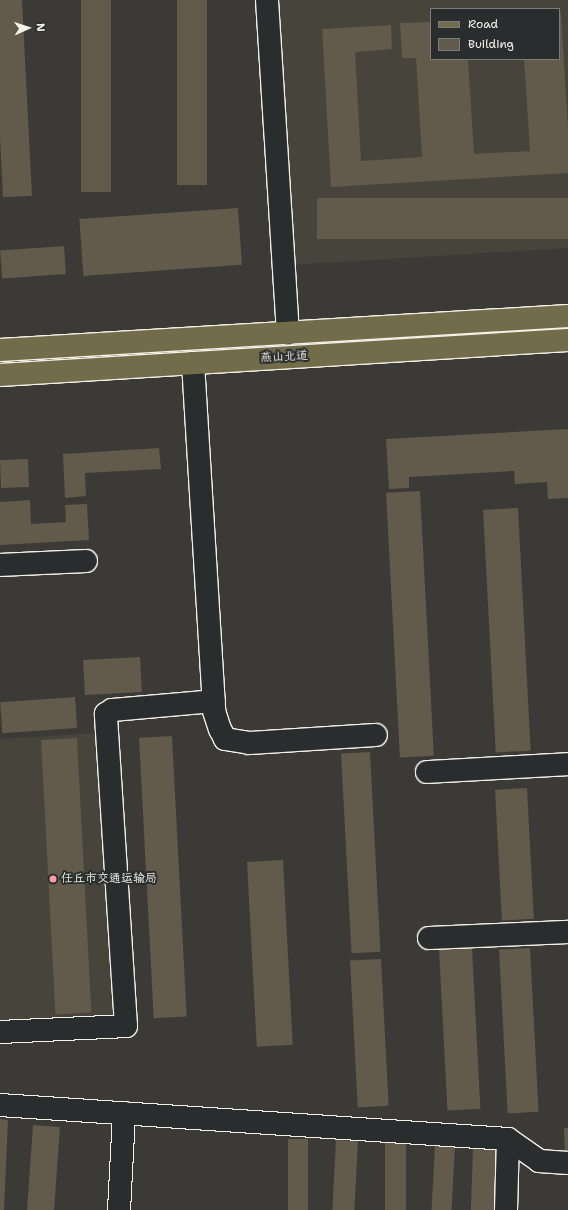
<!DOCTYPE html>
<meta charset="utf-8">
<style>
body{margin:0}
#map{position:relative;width:568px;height:1210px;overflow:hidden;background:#3b3a36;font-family:"Shantell Sans","LXGW WenKai TC",sans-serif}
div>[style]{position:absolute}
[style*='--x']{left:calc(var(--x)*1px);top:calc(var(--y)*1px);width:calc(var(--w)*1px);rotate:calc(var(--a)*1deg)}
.built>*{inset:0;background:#47443c}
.building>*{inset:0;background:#625a4a;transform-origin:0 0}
.roads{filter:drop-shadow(1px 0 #f4f1e8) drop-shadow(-1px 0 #f4f1e8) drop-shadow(0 1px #f4f1e8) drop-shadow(0 -1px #f4f1e8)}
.minor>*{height:22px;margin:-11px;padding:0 11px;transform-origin:11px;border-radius:11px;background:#2a2d2e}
.major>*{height:22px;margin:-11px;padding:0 11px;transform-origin:11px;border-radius:11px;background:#726c4b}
.dots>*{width:11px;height:11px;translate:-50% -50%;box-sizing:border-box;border:2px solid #2a2d2e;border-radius:50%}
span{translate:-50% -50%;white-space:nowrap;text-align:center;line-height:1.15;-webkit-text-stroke:4px #2a2d2e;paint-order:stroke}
.street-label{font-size:12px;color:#f4f1e8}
.poi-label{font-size:12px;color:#f4f1e8}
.left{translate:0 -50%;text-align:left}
.legend{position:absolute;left:430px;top:8px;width:130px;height:52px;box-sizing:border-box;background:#2a2d2e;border:1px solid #7b7b78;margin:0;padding:5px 7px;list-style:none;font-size:12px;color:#f4f1e8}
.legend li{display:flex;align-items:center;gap:8px;height:20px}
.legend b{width:20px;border:1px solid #7b7b78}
.north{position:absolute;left:8px;top:8px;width:40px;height:40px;-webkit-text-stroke:3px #2a2d2e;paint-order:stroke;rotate:87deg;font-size:11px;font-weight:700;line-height:16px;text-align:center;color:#f4f1e8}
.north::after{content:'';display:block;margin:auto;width:14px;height:18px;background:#f4f1e8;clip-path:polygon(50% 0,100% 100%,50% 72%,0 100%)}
</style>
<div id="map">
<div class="built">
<div style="clip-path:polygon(evenodd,256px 0,568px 0,568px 248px,272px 266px,256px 0,431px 9px,559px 9px,559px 59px,431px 59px,431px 9px)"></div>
<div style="clip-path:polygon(97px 733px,115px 1019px,0 1026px,0 739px)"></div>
</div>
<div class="building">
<div style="clip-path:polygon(0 0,22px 0,32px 196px,3px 197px,0 138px)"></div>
<div style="left:81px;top:0;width:30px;height:192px"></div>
<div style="left:177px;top:0;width:30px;height:185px"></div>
<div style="clip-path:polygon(559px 13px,561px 13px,568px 127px,568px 173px,331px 187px,322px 29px,391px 25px,392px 49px,355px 52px,361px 161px,422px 157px,416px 58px,402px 58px,400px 23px,431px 22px,431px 59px,468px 59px,474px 154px,530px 151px,524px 59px,559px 59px)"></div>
<div style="left:568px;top:198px;width:41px;height:251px;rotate:90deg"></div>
<div style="left:238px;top:208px;width:57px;height:159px;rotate:86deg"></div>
<div style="left:64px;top:246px;width:28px;height:64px;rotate:86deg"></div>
<div style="clip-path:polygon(568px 429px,568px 498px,548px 499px,547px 482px,515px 484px,514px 471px,409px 477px,409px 488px,389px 489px,386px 439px)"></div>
<div style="clip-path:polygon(159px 448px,161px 469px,85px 473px,86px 496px,65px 498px,63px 454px)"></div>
<div style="left:28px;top:459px;width:28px;height:28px;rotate:88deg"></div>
<div style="left:420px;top:491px;width:265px;height:34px;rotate:87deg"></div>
<div style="clip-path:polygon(30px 500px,31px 524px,66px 522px,65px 505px,87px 504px,89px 540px,0 545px,0 502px)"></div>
<div style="left:518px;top:508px;width:243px;height:35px;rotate:87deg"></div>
<div style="left:140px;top:657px;width:35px;height:57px;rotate:87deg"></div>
<div style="left:75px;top:697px;width:31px;height:75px;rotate:86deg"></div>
<div style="left:172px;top:736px;width:281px;height:33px;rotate:87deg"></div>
<div style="left:77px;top:738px;width:275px;height:36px;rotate:87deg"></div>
<div style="left:370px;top:752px;width:200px;height:29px;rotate:87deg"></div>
<div style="left:527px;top:788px;width:131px;height:32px;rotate:87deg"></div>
<div style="left:283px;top:860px;width:185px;height:36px;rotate:87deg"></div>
<div style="left:472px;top:948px;width:161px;height:33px;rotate:87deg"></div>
<div style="left:530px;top:948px;width:164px;height:31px;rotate:87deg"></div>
<div style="left:381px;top:959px;width:147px;height:31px;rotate:87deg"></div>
<div style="clip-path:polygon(0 1119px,8px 1120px,4px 1210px,0 1210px)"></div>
<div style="left:33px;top:1125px;width:27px;height:85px;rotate:4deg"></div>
<div style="clip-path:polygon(564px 1128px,568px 1128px,568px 1160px,565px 1160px)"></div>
<div style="left:288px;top:1139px;width:20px;height:71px"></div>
<div style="left:336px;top:1140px;width:22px;height:70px;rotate:3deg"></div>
<div style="left:385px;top:1142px;width:21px;height:68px"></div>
<div style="left:435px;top:1144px;width:20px;height:66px;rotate:3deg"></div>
<div style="left:473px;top:1148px;width:27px;height:62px;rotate:2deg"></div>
</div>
<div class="roads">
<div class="minor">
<div style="--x:267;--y:0;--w:334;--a:86.4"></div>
<div style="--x:193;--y:363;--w:349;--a:86.5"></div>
<div style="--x:214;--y:711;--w:19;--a:72"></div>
<div style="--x:220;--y:729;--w:11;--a:63"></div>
<div style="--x:225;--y:739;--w:24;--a:9"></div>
<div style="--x:249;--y:743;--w:127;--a:-3.6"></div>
<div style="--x:0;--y:565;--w:86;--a:-2.7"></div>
<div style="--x:427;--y:772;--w:141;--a:-3.2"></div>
<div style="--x:429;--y:938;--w:139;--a:-2.5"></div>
<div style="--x:0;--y:1032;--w:126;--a:-2.7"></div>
<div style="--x:126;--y:1026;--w:313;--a:-93.7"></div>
<div style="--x:106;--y:714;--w:7;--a:-34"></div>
<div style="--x:112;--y:710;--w:102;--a:-5"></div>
<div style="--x:0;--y:1105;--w:509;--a:3.83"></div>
<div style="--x:508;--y:1139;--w:38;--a:35"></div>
<div style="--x:539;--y:1161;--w:29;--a:4"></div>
<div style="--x:119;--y:1210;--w:97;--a:-87"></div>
<div style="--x:506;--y:1210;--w:71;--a:-88.4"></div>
</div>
<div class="major">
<div style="--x:0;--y:350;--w:569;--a:-3.43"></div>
<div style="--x:0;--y:375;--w:569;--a:-3.53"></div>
</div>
</div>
<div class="dots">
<div style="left:53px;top:879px;background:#ff9aa2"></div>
</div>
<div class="street-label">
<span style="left:284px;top:357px;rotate:-3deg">燕山北道</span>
</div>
<div class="poi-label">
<span class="left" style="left:61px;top:879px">任丘市交通运输局</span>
</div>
<ul class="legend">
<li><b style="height:5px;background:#726c4b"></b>Road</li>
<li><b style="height:11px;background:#625a4a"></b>Building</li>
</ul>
<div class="north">N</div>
</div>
